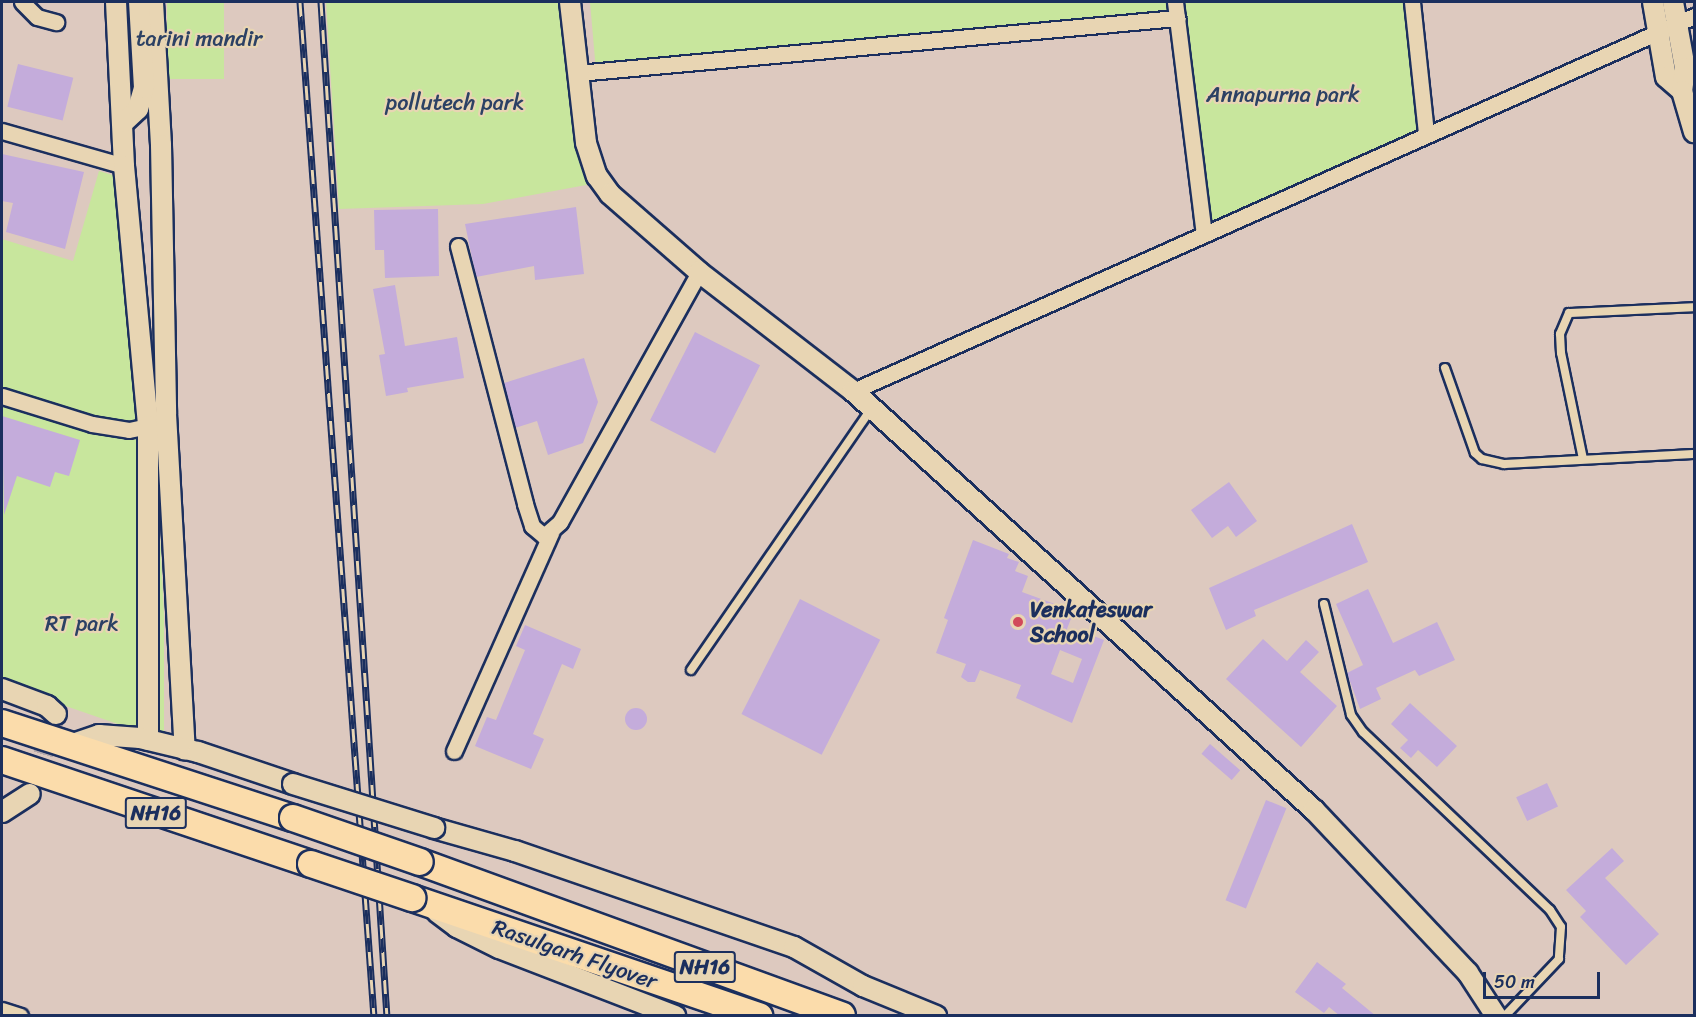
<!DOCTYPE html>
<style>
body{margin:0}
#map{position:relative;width:1696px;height:1017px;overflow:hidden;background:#ddc9bf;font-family:Sriracha,sans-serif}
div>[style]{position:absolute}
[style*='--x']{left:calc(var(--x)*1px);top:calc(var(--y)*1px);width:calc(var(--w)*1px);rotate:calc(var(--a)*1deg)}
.green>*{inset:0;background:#c8e69d;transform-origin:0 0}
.building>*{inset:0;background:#c4acdb;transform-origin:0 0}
.round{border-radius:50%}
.tertiary-tunnel>*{height:20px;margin-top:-10px;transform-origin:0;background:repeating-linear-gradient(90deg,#b6aaac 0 20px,transparent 0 30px)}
.roads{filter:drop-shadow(2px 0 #1b2f5e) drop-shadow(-2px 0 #1b2f5e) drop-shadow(0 2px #1b2f5e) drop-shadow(0 -2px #1b2f5e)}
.service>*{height:8px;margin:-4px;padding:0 4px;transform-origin:4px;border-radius:4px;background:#e8d5b3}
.minor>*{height:15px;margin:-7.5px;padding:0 7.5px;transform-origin:7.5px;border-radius:7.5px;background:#e8d5b3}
.tertiary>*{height:20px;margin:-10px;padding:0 10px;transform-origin:10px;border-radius:10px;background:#e8d5b3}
.trunk>*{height:26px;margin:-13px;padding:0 13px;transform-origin:13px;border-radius:13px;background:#fbdcab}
.rail>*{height:7px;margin-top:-3.5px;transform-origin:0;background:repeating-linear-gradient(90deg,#e8d5b3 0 14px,#1b2f5e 0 28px);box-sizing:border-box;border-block:2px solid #1b2f5e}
.bridges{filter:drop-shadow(2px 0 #1b2f5e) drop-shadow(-2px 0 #1b2f5e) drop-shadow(0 2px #1b2f5e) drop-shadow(0 -2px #1b2f5e)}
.tertiary-bridge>*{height:20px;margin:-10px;padding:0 10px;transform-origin:10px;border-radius:10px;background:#e8d5b3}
.trunk-bridge>*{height:26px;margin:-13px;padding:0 13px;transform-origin:13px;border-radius:13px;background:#fbdcab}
.dots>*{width:16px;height:16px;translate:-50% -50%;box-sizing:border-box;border:3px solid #e8d5b3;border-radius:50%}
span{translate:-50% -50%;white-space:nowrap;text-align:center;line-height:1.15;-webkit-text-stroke:4.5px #e8d5b3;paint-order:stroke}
.shield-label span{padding:2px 4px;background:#e8d5b3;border:2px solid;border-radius:4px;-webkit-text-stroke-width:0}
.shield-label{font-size:21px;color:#1b2f5e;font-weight:700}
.park-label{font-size:22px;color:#2c4164}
.poi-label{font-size:22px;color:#1b2f5e;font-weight:700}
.left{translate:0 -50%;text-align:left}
.street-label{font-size:22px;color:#1b2f5e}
.frame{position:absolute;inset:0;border:3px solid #1b2f5e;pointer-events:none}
.scale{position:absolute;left:1483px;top:972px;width:117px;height:27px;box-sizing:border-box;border:3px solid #1b2f5e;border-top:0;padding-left:8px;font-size:18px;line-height:21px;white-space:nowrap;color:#1b2f5e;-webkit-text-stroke:4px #e8d5b3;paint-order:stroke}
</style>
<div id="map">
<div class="green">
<div style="left:167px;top:2px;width:57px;height:77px"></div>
<div style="clip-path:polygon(326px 2px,570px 2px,597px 183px,483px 204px,339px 209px)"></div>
<div style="clip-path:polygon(590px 2px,1412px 2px,1426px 134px,1204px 233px,1177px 18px,596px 71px)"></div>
<div style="clip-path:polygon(99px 171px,116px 176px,155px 432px,164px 616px,164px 740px,2px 684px,2px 394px,134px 430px,2px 388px,2px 239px,73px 261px)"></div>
</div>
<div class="building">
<div style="left:18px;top:64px;width:57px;height:44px;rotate:14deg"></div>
<div style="clip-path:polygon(2px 154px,84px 172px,65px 249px,6px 232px,13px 203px,2px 201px)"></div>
<div style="clip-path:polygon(576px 207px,584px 274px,535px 280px,534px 266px,476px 277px,465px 224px)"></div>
<div style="clip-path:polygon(438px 209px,439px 276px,385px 278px,384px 250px,375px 250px,374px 210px)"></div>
<div style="clip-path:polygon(395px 285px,405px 346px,457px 337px,464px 378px,407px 388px,408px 392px,386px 396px,379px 355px,385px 354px,373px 289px)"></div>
<div style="left:695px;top:332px;width:73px;height:99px;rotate:27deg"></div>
<div style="clip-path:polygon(584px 358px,598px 402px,583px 443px,548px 455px,537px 421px,515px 428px,504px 383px)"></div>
<div style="clip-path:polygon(2px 416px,80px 440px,69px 476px,55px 472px,50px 487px,17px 476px,4px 515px)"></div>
<div style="clip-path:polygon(1229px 482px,1257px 521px,1236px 537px,1228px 526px,1212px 538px,1191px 510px)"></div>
<div style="clip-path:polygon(1352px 524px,1368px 562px,1254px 610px,1256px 616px,1226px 630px,1209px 588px)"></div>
<div style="clip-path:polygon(evenodd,973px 540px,1009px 554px,1007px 558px,1019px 562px,1015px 571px,1028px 576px,1022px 592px,1074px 611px,1065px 634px,1088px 642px,1091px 635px,1104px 640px,1072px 723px,1016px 698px,1021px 685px,980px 670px,975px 682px,968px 682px,961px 677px,966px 664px,936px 653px,948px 620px,944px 618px,973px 540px,1060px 650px,1082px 659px,1073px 683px,1051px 674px,1060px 650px)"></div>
<div style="clip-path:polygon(1368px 589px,1393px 643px,1437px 622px,1455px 660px,1419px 676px,1415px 670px,1376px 688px,1381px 699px,1360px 709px,1347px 673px,1363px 665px,1336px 604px)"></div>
<div style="left:800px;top:599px;width:90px;height:129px;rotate:27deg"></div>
<div style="clip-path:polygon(525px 625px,581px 649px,573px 669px,562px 664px,533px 734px,544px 739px,531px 769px,475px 746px,487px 717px,496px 720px,525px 650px,516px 646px)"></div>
<div style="clip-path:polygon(1263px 639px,1287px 661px,1306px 640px,1319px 652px,1300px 672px,1337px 706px,1301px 747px,1226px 679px)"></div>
<div style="clip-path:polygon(1410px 703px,1457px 746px,1437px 767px,1418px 750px,1411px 758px,1400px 748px,1408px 740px,1391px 724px)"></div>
<div class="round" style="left:625px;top:708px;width:22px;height:22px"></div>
<div style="left:1210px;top:744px;width:40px;height:13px;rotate:41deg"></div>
<div style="left:1547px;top:783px;width:26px;height:34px;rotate:65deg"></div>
<div style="left:1266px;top:800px;width:22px;height:108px;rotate:22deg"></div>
<div style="clip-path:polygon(1612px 848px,1624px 861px,1605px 878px,1659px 934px,1626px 965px,1580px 917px,1586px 911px,1566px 890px)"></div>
<div style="clip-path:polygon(1317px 962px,1346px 984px,1342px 988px,1376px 1016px,1340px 1016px,1329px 1007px,1324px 1013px,1295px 992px)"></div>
</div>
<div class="tertiary-tunnel">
<div style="--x:34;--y:783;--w:72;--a:-72.3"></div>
</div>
<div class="roads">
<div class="service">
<div style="--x:1445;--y:368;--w:90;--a:70.6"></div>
<div style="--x:1475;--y:453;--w:9;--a:41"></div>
<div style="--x:1482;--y:459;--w:23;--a:13"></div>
<div style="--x:1504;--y:464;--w:190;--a:-3"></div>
<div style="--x:1583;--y:459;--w:108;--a:-101.7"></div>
<div style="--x:1561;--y:353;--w:19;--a:-93"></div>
<div style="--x:1560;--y:334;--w:23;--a:-67"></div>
<div style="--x:1569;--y:313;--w:125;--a:-2.7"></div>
<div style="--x:1324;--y:604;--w:114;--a:76.3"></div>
<div style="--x:1351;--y:715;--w:21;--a:55"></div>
<div style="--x:1363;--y:732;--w:258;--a:43.6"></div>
<div style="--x:1550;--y:910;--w:20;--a:57"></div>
<div style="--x:1561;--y:927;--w:32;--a:94"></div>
<div style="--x:1559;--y:959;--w:79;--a:133.5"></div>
<div style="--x:691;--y:670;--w:317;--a:-55.4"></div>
</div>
<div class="minor">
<div style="--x:22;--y:2;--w:21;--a:45"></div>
<div style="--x:37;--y:17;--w:20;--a:15"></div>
<div style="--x:1175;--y:2;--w:234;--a:82.9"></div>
<div style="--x:1412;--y:2;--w:133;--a:83.9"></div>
<div style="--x:578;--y:73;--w:602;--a:-5.25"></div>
<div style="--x:2;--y:131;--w:127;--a:16"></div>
<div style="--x:458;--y:246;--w:267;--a:75.4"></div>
<div style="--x:525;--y:504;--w:23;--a:72"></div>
<div style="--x:532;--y:526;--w:16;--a:40"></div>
<div style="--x:544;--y:536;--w:21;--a:-41"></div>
<div style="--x:560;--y:522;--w:286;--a:-60.9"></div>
<div style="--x:853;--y:391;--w:921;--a:-24.03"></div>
<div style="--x:2;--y:396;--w:94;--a:17.3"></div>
<div style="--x:92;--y:424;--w:37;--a:9"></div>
<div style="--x:129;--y:430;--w:19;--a:-12"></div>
<div style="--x:454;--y:751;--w:239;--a:-66"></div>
<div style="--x:2;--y:1010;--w:19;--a:18"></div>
</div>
<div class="tertiary">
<div style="--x:116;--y:2;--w:164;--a:87.2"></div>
<div style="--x:124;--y:166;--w:261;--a:84.7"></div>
<div style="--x:148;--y:426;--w:314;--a:90"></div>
<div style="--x:153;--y:2;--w:143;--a:86.8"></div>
<div style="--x:161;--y:145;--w:269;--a:88.9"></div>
<div style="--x:166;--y:414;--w:336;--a:86.8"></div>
<div style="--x:570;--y:2;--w:142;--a:83.5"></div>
<div style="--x:586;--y:143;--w:35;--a:72"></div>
<div style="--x:597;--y:176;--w:22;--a:54"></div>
<div style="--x:610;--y:194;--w:118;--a:41.2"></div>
<div style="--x:699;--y:272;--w:195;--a:37.7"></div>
<div style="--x:853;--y:391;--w:623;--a:42.27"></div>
<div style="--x:1314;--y:810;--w:224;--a:46.6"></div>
<div style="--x:1468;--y:973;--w:51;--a:56.9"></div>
<div style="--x:1653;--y:2;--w:76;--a:80.2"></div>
<div style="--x:1666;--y:77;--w:21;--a:41"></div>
<div style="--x:1673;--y:2;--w:67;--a:79.7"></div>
<div style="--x:1685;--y:68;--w:23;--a:97"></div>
<div style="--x:1682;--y:91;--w:43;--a:73.7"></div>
<div style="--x:124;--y:122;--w:19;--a:-43"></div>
<div style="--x:138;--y:109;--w:22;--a:-74"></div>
<div style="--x:144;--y:88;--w:86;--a:-93.3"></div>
<div style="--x:2;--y:689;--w:48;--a:20.7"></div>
<div style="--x:47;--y:706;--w:12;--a:42"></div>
<div style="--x:70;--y:745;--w:31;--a:-19"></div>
<div style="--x:99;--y:735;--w:41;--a:4.2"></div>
<div style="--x:140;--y:738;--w:60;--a:13.6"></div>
<div style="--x:198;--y:752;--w:100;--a:18.6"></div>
<div style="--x:2;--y:812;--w:33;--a:-33"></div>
<div style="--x:434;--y:828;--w:84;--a:15.9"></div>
<div style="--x:515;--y:851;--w:295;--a:19"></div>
<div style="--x:794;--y:947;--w:79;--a:29.5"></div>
<div style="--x:863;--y:986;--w:79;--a:22.3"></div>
<div style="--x:437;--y:912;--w:25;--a:37"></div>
<div style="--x:457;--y:927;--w:47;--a:26.6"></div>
<div style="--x:499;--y:948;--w:189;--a:21.1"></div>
</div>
<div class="trunk">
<div style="--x:2;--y:723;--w:306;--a:18.1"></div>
<div style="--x:2;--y:760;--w:326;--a:18.6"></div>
<div style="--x:420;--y:862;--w:449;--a:20"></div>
<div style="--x:412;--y:898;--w:367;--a:18.8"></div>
</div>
</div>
<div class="rail">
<div style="--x:300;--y:2;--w:1017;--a:85.83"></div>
<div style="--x:321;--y:2;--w:1016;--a:86.28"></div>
</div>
<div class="bridges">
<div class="tertiary-bridge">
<div style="--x:293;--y:784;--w:148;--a:17.3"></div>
</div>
<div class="trunk-bridge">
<div style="--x:293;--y:818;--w:134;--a:19.1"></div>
<div style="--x:311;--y:864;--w:107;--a:18.6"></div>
</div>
</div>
<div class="dots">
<div style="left:1018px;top:622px;background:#d1495b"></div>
</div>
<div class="shield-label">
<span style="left:156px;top:813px">NH16</span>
<span style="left:705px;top:967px">NH16</span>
</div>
<div class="park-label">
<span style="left:199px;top:39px">tarini mandir</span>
<span style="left:1283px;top:95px">Annapurna park</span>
<span style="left:455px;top:103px">pollutech park</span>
<span style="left:82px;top:624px">RT park</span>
</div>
<div class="poi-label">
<span class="left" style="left:1030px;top:622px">Venkateswar<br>School</span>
</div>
<div class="street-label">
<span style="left:575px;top:954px;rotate:19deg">Rasulgarh Flyover</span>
</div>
<div class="frame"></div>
<div class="scale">50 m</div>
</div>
